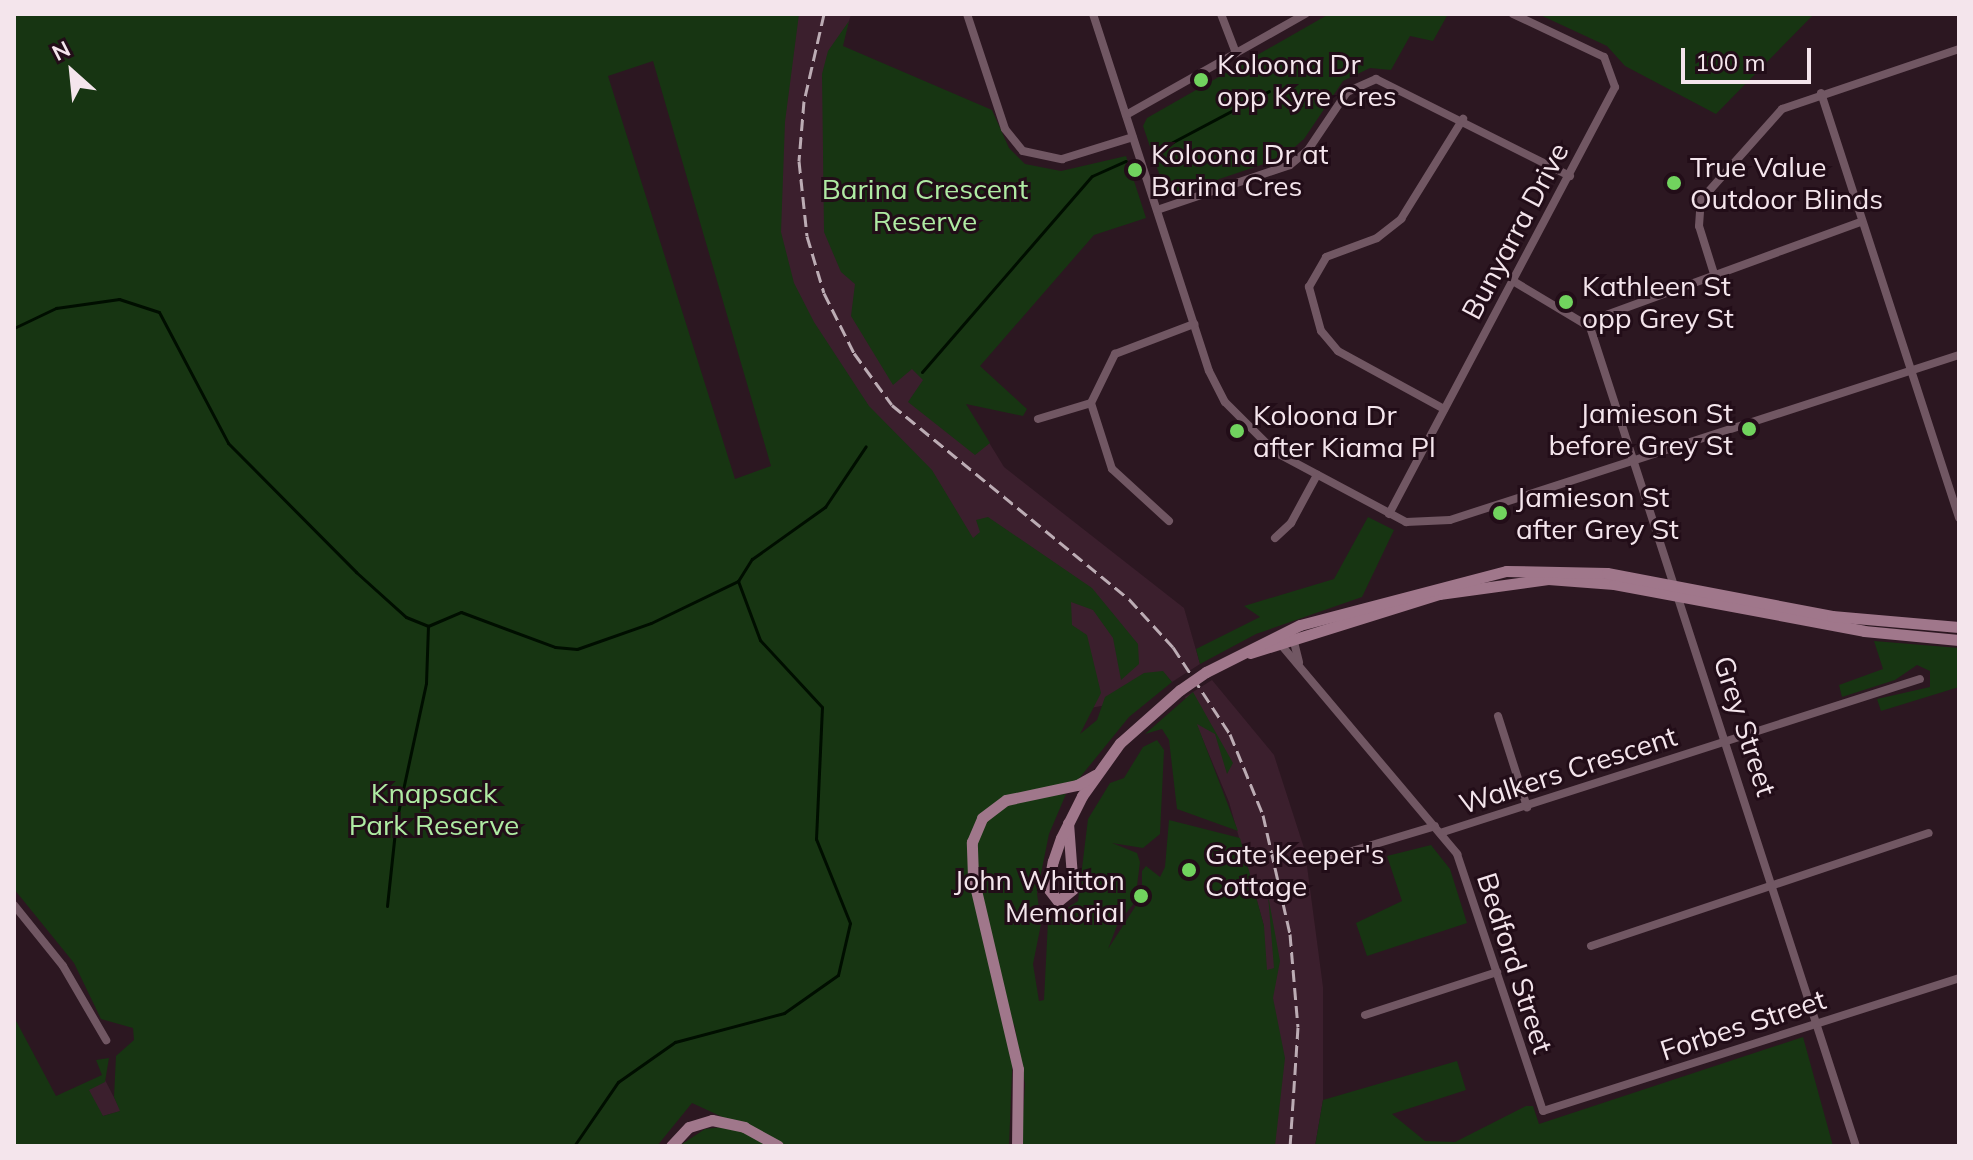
<!DOCTYPE html>
<style>
body{margin:0}
#map{position:relative;width:1973px;height:1160px;overflow:hidden;background:#2c1721;font-family:Mulish,sans-serif}
div>[style]{position:absolute}
[style*='--x']{left:calc(var(--x)*1px);top:calc(var(--y)*1px);width:calc(var(--w)*1px);rotate:calc(var(--a)*1deg)}
.built>*{inset:0;background:#3b1f2d}
.green>*{inset:0;background:#173512}
.stream>*{height:3px;margin:-1.5px;padding:0 1.5px;transform-origin:1.5px;border-radius:1.5px;background:#000e00}
.street>*{height:8px;margin:-4px;padding:0 4px;transform-origin:4px;border-radius:4px;background:#715763}
.secondary>*{height:11px;margin:-5.5px;padding:0 5.5px;transform-origin:5.5px;border-radius:5.5px;background:#a0778b}
.rail>*{height:3px;margin-top:-1.5px;transform-origin:0;background:repeating-linear-gradient(90deg,#bcacb4 0 12px,transparent 0 18px)}
.secondary-bridge>*{height:11px;margin:-5.5px;padding:0 5.5px;transform-origin:5.5px;border-radius:5.5px;background:#a0778b}
.dots>*{width:22px;height:22px;translate:-50% -50%;box-sizing:border-box;border:4px solid #220d18;border-radius:50%}
span{translate:-50% -50%;white-space:nowrap;text-align:center;line-height:1.15;-webkit-text-stroke:6px #220d18;paint-order:stroke}
.poi-label{font-size:28px;color:#f4e5ec}
.left{translate:0 -50%;text-align:left}
.right{translate:-100% -50%;text-align:right}
.park-label{font-size:28px;color:#afeba3}
.street-label{font-size:28px;color:#f4e5ec}
.frame{position:absolute;inset:0;border:16px solid #f4e5ec;pointer-events:none}
.north{position:absolute;left:32px;top:32px;width:80px;height:80px;-webkit-text-stroke:6px #220d18;paint-order:stroke;rotate:333deg;font-size:22px;font-weight:700;line-height:32px;text-align:center;color:#f4e5ec}
.north::after{content:'';display:block;margin:auto;width:28px;height:36px;background:#f4e5ec;clip-path:polygon(50% 0,100% 100%,50% 72%,0 100%)}
.scale{position:absolute;left:1681px;top:48px;width:130px;height:36px;box-sizing:border-box;border:4px solid #f4e5ec;border-top:0;padding-left:10px;font-size:24px;line-height:28px;white-space:nowrap;color:#f4e5ec;-webkit-text-stroke:6px #220d18;paint-order:stroke}
</style>
<div id="map">
<div class="built">
<div style="clip-path:polygon(796px 14px,851px 14px,842px 46px,831px 234px,836px 254px,936px 356px,1004px 467px,1184px 608px,1200px 664px,1172px 682px,1163px 672px,1112px 704px,1090px 708px,888px 468px,794px 295px,773px 203px)"></div>
<div style="clip-path:polygon(1212px 680px,1274px 755px,1305px 851px,1323px 987px,1323px 1100px,1315px 1146px,1263px 1146px,1264px 926px,1229px 802px,1185px 697px)"></div>
<div style="clip-path:polygon(105px 1080px,121px 1111px,103px 1116px,94px 1110px,88px 1090px)"></div>
</div>
<div class="green">
<div style="clip-path:polygon(evenodd,14px 14px,799px 14px,785px 122px,781px 232px,794px 283px,814px 322px,869px 406px,932px 470px,973px 538px,980px 532px,976px 520px,988px 517px,1092px 588px,1138px 644px,1139px 664px,1121px 680px,1113px 638px,1093px 610px,1071px 602px,1072px 625px,1087px 635px,1101px 693px,1080px 734px,1097px 720px,1105px 697px,1144px 673px,1163px 671px,1172px 682px,1129px 717px,1077px 781px,1056px 795px,1066px 794px,1049px 834px,1037px 893px,1041px 924px,1033px 964px,1039px 1001px,1044px 1000px,1048px 921px,1078px 901px,1088px 819px,1110px 783px,1124px 778px,1143px 747px,1157px 740px,1164px 750px,1160px 834px,1143px 848px,1112px 843px,1137px 853px,1140px 862px,1135px 902px,1118px 923px,1108px 949px,1142px 896px,1142px 871px,1146px 866px,1160px 877px,1165px 867px,1169px 820px,1240px 838px,1264px 926px,1267px 970px,1274px 968px,1268px 895px,1280px 961px,1273px 998px,1285px 1058px,1275px 1146px,1021px 1146px,1025px 1084px,1014px 1023px,1009px 1146px,785px 1146px,692px 1103px,657px 1146px,14px 1146px,14px 1017px,56px 1096px,102px 1075px,96px 1060px,109px 1058px,105px 1082px,89px 1090px,103px 1116px,120px 1111px,114px 1097px,116px 1056px,134px 1040px,133px 1028px,101px 1019px,74px 963px,14px 889px,14px 14px,653px 61px,771px 466px,735px 479px,608px 76px,653px 61px)"></div>
<div style="clip-path:polygon(1329px 14px,1448px 14px,1433px 41px,1410px 36px,1391px 70px,1370px 68px,1343px 81px,1304px 139px,1282px 158px,1172px 195px,1165px 191px,1143px 126px,1147px 118px)"></div>
<div style="clip-path:polygon(1538px 14px,1814px 14px,1716px 114px,1625px 66px,1607px 46px)"></div>
<div style="clip-path:polygon(849px 21px,843px 46px,992px 110px,1009px 148px,1025px 164px,1061px 171px,1126px 156px,1146px 218px,1094px 235px,980px 366px,1027px 409px,1023px 416px,966px 404px,990px 443px,975px 455px,908px 402px,923px 380px,912px 369px,893px 385px,851px 316px,855px 284px,841px 272px,824px 232px,822px 74px,828px 51px)"></div>
<div style="clip-path:polygon(1368px 517px,1394px 530px,1362px 597px,1256px 634px,1200px 664px,1196px 649px,1260px 617px,1244px 606px,1334px 579px)"></div>
<div style="clip-path:polygon(1874px 641px,1959px 648px,1959px 687px,1881px 711px,1877px 699px,1930px 687px,1930px 671px,1917px 665px,1895px 680px,1842px 697px,1839px 685px,1883px 669px)"></div>
<div style="clip-path:polygon(1193px 692px,1233px 763px,1227px 774px,1215px 734px,1197px 724px,1238px 831px,1177px 809px,1169px 740px,1162px 729px,1145px 734px)"></div>
<div style="clip-path:polygon(1431px 845px,1450px 869px,1467px 923px,1367px 956px,1356px 923px,1402px 901px,1387px 856px)"></div>
<div style="clip-path:polygon(1803px 1037px,1833px 1146px,1315px 1146px,1323px 1100px,1457px 1061px,1466px 1090px,1392px 1114px,1425px 1141px,1455px 1142px,1526px 1106px,1533px 1106px,1539px 1124px)"></div>
<div style="clip-path:polygon(723px 1127px,744px 1132px,768px 1146px,679px 1146px,705px 1129px)"></div>
</div>
<div class="stream">
<div style="--x:1154;--y:152;--w:130;--a:-27.9"></div>
<div style="--x:14;--y:328;--w:47;--a:-25.5"></div>
<div style="--x:56;--y:308;--w:64;--a:-8.1"></div>
<div style="--x:119;--y:299;--w:42;--a:18"></div>
<div style="--x:159;--y:312;--w:148;--a:62.2"></div>
<div style="--x:228;--y:443;--w:182;--a:45.2"></div>
<div style="--x:356;--y:572;--w:67;--a:42"></div>
<div style="--x:406;--y:617;--w:24;--a:22"></div>
<div style="--x:428;--y:626;--w:36;--a:-23"></div>
<div style="--x:461;--y:612;--w:100;--a:20.4"></div>
<div style="--x:555;--y:647;--w:22;--a:5"></div>
<div style="--x:577;--y:649;--w:78;--a:-19.4"></div>
<div style="--x:651;--y:623;--w:97;--a:-25.8"></div>
<div style="--x:922;--y:372;--w:259;--a:-49.1"></div>
<div style="--x:1092;--y:176;--w:37;--a:-24"></div>
<div style="--x:387;--y:906;--w:84;--a:-83.9"></div>
<div style="--x:396;--y:822;--w:142;--a:-77.8"></div>
<div style="--x:426;--y:683;--w:57;--a:-88"></div>
<div style="--x:574;--y:1146;--w:78;--a:-55.5"></div>
<div style="--x:618;--y:1082;--w:70;--a:-35.1"></div>
<div style="--x:675;--y:1042;--w:113;--a:-14.9"></div>
<div style="--x:784;--y:1013;--w:66;--a:-35.1"></div>
<div style="--x:838;--y:975;--w:53;--a:-77"></div>
<div style="--x:850;--y:923;--w:91;--a:-112"></div>
<div style="--x:816;--y:839;--w:132;--a:-87.4"></div>
<div style="--x:822;--y:707;--w:91;--a:-132.8"></div>
<div style="--x:760;--y:640;--w:63;--a:-110.4"></div>
<div style="--x:738;--y:581;--w:26;--a:-58"></div>
<div style="--x:752;--y:559;--w:90;--a:-35.5"></div>
<div style="--x:825;--y:507;--w:73;--a:-56.1"></div>
</div>
<div class="street">
<div style="--x:967;--y:14;--w:121;--a:71.7"></div>
<div style="--x:1005;--y:129;--w:28;--a:51"></div>
<div style="--x:1023;--y:151;--w:40;--a:12"></div>
<div style="--x:1062;--y:159;--w:74;--a:-17.2"></div>
<div style="--x:1093;--y:14;--w:375;--a:72"></div>
<div style="--x:1209;--y:371;--w:35;--a:63"></div>
<div style="--x:1225;--y:402;--w:71;--a:45"></div>
<div style="--x:1275;--y:452;--w:149;--a:28.1"></div>
<div style="--x:1406;--y:522;--w:44;--a:-2.6"></div>
<div style="--x:1450;--y:520;--w:535;--a:-17.96"></div>
<div style="--x:1221;--y:14;--w:42;--a:69"></div>
<div style="--x:1821;--y:93;--w:447;--a:72"></div>
<div style="--x:1126;--y:115;--w:206;--a:-29.4"></div>
<div style="--x:1157;--y:210;--w:140;--a:-18.7"></div>
<div style="--x:1290;--y:165;--w:23;--a:-40"></div>
<div style="--x:1308;--y:150;--w:70;--a:-56.1"></div>
<div style="--x:1347;--y:92;--w:32;--a:-24"></div>
<div style="--x:1376;--y:79;--w:217;--a:26.6"></div>
<div style="--x:1715;--y:277;--w:53;--a:-107.4"></div>
<div style="--x:1699;--y:226;--w:26;--a:-86"></div>
<div style="--x:1701;--y:200;--w:122;--a:-48.3"></div>
<div style="--x:1782;--y:109;--w:187;--a:-18.7"></div>
<div style="--x:1513;--y:281;--w:90;--a:30.9"></div>
<div style="--x:1590;--y:327;--w:861;--a:72.01"></div>
<div style="--x:1587;--y:322;--w:292;--a:-20.1"></div>
<div style="--x:1444;--y:409;--w:121;--a:-151.3"></div>
<div style="--x:1338;--y:351;--w:26;--a:-130"></div>
<div style="--x:1321;--y:331;--w:46;--a:-105.3"></div>
<div style="--x:1309;--y:287;--w:34;--a:-60"></div>
<div style="--x:1326;--y:257;--w:54;--a:-20.4"></div>
<div style="--x:1377;--y:238;--w:31;--a:-38"></div>
<div style="--x:1401;--y:219;--w:118;--a:-58.2"></div>
<div style="--x:1038;--y:419;--w:55;--a:-16.8"></div>
<div style="--x:1389;--y:514;--w:483;--a:-62.1"></div>
<div style="--x:1615;--y:87;--w:32;--a:-110"></div>
<div style="--x:1604;--y:57;--w:101;--a:-154.7"></div>
<div style="--x:1169;--y:521;--w:77;--a:-137.6"></div>
<div style="--x:1112;--y:469;--w:69;--a:-107.7"></div>
<div style="--x:1091;--y:403;--w:55;--a:-63.9"></div>
<div style="--x:1115;--y:354;--w:85;--a:-20.8"></div>
<div style="--x:1275;--y:538;--w:22;--a:-43"></div>
<div style="--x:1291;--y:523;--w:55;--a:-61.6"></div>
<div style="--x:1293;--y:638;--w:25;--a:76"></div>
<div style="--x:1277;--y:640;--w:280;--a:49.9"></div>
<div style="--x:1457;--y:854;--w:271;--a:71.5"></div>
<div style="--x:1543;--y:1111;--w:437;--a:-17.7"></div>
<div style="--x:1498;--y:716;--w:96;--a:72.3"></div>
<div style="--x:1440;--y:833;--w:504;--a:-17.79"></div>
<div style="--x:1322;--y:860;--w:118;--a:-16.7"></div>
<div style="--x:14;--y:905;--w:78;--a:51.2"></div>
<div style="--x:63;--y:966;--w:86;--a:59.8"></div>
<div style="--x:1591;--y:946;--w:356;--a:-18.5"></div>
<div style="--x:1365;--y:1015;--w:139;--a:-18"></div>
</div>
<div class="secondary">
<div style="--x:1250;--y:653;--w:198;--a:-17.3"></div>
<div style="--x:1439;--y:594;--w:110;--a:-7.8"></div>
<div style="--x:1548;--y:579;--w:66;--a:4.3"></div>
<div style="--x:1614;--y:584;--w:254;--a:10.6"></div>
<div style="--x:1864;--y:631;--w:95;--a:5.4"></div>
<div style="--x:1206;--y:672;--w:105;--a:-26.6"></div>
<div style="--x:1300;--y:625;--w:213;--a:-14.7"></div>
<div style="--x:1506;--y:571;--w:101;--a:1.1"></div>
<div style="--x:1607;--y:573;--w:229;--a:10.8"></div>
<div style="--x:1832;--y:616;--w:127;--a:5"></div>
<div style="--x:1068;--y:823;--w:66;--a:85.7"></div>
<div style="--x:1073;--y:889;--w:19;--a:141"></div>
<div style="--x:1058;--y:901;--w:16;--a:-128"></div>
<div style="--x:1048;--y:888;--w:27;--a:-80"></div>
<div style="--x:1053;--y:861;--w:24;--a:-71"></div>
<div style="--x:1061;--y:838;--w:47;--a:-63.4"></div>
<div style="--x:1082;--y:796;--w:65;--a:-54.4"></div>
<div style="--x:1120;--y:743;--w:80;--a:-41.5"></div>
<div style="--x:671;--y:1146;--w:26;--a:-47"></div>
<div style="--x:689;--y:1127;--w:24;--a:-17"></div>
<div style="--x:712;--y:1120;--w:33;--a:12"></div>
<div style="--x:744;--y:1127;--w:39;--a:29"></div>
<div style="--x:1017;--y:1146;--w:77;--a:-89.3"></div>
<div style="--x:1018;--y:1069;--w:197;--a:-103.2"></div>
<div style="--x:973;--y:877;--w:35;--a:-92"></div>
<div style="--x:972;--y:842;--w:26;--a:-67"></div>
<div style="--x:982;--y:818;--w:30;--a:-37"></div>
<div style="--x:1006;--y:800;--w:73;--a:-11.9"></div>
<div style="--x:1077;--y:785;--w:21;--a:-29"></div>
</div>
<div class="rail">
<div style="--x:824;--y:14;--w:89;--a:102.9"></div>
<div style="--x:804;--y:101;--w:60;--a:94.8"></div>
<div style="--x:799;--y:161;--w:75;--a:83.9"></div>
<div style="--x:807;--y:236;--w:59;--a:73.4"></div>
<div style="--x:824;--y:293;--w:67;--a:63.4"></div>
<div style="--x:854;--y:353;--w:64;--a:53.8"></div>
<div style="--x:892;--y:405;--w:306;--a:39.3"></div>
<div style="--x:1129;--y:599;--w:65;--a:47.5"></div>
<div style="--x:1173;--y:647;--w:104;--a:56.8"></div>
<div style="--x:1230;--y:734;--w:87;--a:67.8"></div>
<div style="--x:1263;--y:815;--w:122;--a:77.2"></div>
<div style="--x:1290;--y:934;--w:93;--a:85.1"></div>
<div style="--x:1298;--y:1027;--w:119;--a:93.8"></div>
</div>
<div class="secondary-bridge">
<div style="--x:1180;--y:690;--w:32;--a:-35"></div>
</div>
<div class="dots">
<div style="left:1201px;top:80px;background:#71d35e"></div>
<div style="left:1135px;top:170px;background:#71d35e"></div>
<div style="left:1674px;top:183px;background:#71d35e"></div>
<div style="left:1566px;top:302px;background:#71d35e"></div>
<div style="left:1749px;top:429px;background:#71d35e"></div>
<div style="left:1237px;top:431px;background:#71d35e"></div>
<div style="left:1500px;top:513px;background:#71d35e"></div>
<div style="left:1189px;top:870px;background:#71d35e"></div>
<div style="left:1141px;top:896px;background:#71d35e"></div>
</div>
<div class="poi-label">
<span class="left" style="left:1217px;top:80px">Koloona Dr<br>opp Kyre Cres</span>
<span class="left" style="left:1151px;top:170px">Koloona Dr at<br>Barina Cres</span>
<span class="left" style="left:1690px;top:183px">True Value<br>Outdoor Blinds</span>
<span class="left" style="left:1582px;top:302px">Kathleen St<br>opp Grey St</span>
<span class="right" style="left:1733px;top:429px">Jamieson St<br>before Grey St</span>
<span class="left" style="left:1253px;top:431px">Koloona Dr<br>after Kiama Pl</span>
<span class="left" style="left:1516px;top:513px">Jamieson St<br>after Grey St</span>
<span class="left" style="left:1205px;top:870px">Gate Keeper's<br>Cottage</span>
<span class="right" style="left:1125px;top:896px">John Whitton<br>Memorial</span>
</div>
<div class="park-label">
<span style="left:925px;top:205px">Barina Crescent<br>Reserve</span>
<span style="left:434px;top:809px">Knapsack<br>Park Reserve</span>
</div>
<div class="street-label">
<span style="left:1515px;top:231px;rotate:-62deg">Bunyarra Drive</span>
<span style="left:1745px;top:726px;rotate:72deg">Grey Street</span>
<span style="left:1568px;top:770px;rotate:-18deg">Walkers Crescent</span>
<span style="left:1515px;top:963px;rotate:72deg">Bedford Street</span>
<span style="left:1743px;top:1025px;rotate:-18deg">Forbes Street</span>
</div>
<div class="frame"></div>
<div class="north">N</div>
<div class="scale">100 m</div>
</div>
